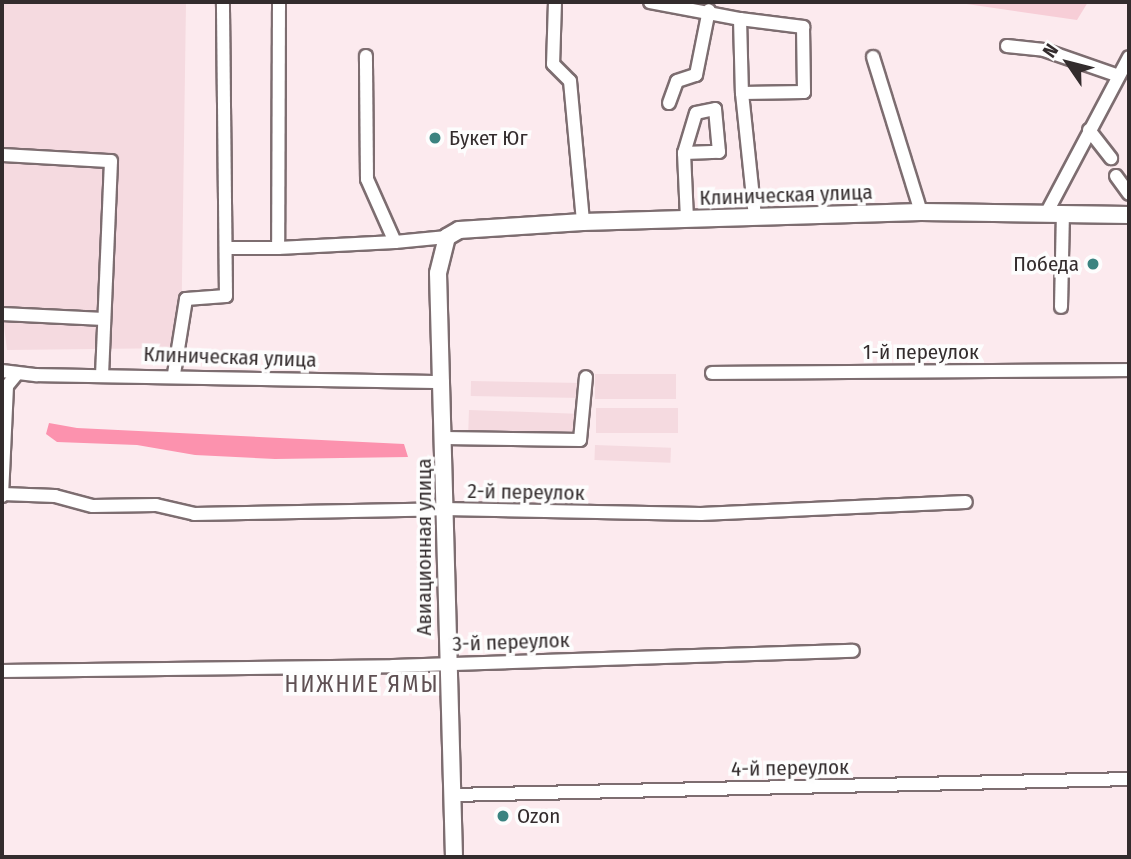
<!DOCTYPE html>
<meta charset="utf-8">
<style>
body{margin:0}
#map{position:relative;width:1131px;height:859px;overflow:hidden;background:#fceaee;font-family:"Fira Sans Condensed",sans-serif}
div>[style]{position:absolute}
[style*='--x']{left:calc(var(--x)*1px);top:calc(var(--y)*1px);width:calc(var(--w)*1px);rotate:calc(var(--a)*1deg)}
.built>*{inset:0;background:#f5dae0;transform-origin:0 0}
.green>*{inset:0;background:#f7ced7}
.forest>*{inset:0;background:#fc92ae}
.roads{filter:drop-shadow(2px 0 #7d6d70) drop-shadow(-2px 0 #7d6d70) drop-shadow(0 2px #7d6d70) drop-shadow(0 -2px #7d6d70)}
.minor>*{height:12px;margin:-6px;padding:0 6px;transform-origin:6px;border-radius:6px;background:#fff}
.major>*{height:16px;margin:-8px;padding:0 8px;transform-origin:8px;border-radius:8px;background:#fff}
.dots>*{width:19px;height:19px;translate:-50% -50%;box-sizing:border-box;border:4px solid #fdfdfd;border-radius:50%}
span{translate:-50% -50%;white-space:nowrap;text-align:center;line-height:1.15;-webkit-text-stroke:7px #fdfdfd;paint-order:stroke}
.poi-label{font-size:21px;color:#332c2d}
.left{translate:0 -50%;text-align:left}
.right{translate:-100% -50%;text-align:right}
.street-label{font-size:21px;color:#332c2d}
.neighbourhood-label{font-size:23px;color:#5f5053;letter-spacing:2px}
.frame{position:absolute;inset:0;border:4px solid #332c2d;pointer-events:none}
.north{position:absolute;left:1033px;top:28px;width:70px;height:70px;-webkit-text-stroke:5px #fdfdfd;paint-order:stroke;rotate:305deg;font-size:19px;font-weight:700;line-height:28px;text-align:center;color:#332c2d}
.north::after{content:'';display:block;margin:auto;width:24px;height:32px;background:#332c2d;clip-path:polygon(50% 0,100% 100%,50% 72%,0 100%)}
</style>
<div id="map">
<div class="built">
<div style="clip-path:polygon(2px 2px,186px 2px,181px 348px,7px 350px,2px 310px)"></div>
<div style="left:595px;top:374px;width:81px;height:25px"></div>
<div style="left:471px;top:381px;width:112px;height:15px;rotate:1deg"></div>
<div style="left:596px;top:408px;width:82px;height:25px"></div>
<div style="left:469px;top:410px;width:114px;height:22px;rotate:2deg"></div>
<div style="left:595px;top:445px;width:76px;height:15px;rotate:2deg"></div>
</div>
<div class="green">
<div style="clip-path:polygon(953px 2px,1088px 2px,1077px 20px)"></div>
</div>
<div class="forest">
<div style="clip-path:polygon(49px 423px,77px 428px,404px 444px,408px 457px,275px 459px,195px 455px,137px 445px,57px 442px,46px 434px)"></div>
</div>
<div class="roads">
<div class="minor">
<div style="--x:279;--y:2;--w:246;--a:90.2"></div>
<div style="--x:278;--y:248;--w:117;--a:-2.9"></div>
<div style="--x:395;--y:242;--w:69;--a:-114"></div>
<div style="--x:367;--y:179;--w:123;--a:-90.5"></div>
<div style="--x:555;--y:2;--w:62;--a:91.8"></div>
<div style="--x:553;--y:64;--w:24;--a:45"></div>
<div style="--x:570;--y:81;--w:142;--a:84.7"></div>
<div style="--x:650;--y:2;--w:92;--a:10.7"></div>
<div style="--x:740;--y:19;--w:74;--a:88.5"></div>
<div style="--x:742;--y:93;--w:125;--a:84"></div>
<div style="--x:740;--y:19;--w:64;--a:7.2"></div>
<div style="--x:803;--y:27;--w:65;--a:89.1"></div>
<div style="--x:804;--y:92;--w:62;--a:179.1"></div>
<div style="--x:1007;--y:46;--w:37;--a:6"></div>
<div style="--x:1044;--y:50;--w:79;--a:19.1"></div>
<div style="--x:873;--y:57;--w:162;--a:72.8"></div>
<div style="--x:669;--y:103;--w:23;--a:-70"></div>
<div style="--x:677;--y:81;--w:20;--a:-18"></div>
<div style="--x:696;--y:75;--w:66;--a:-78.7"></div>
<div style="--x:1089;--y:130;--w:36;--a:52"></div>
<div style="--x:684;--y:153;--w:35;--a:-2"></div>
<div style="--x:719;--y:152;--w:43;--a:-95.3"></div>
<div style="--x:715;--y:109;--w:19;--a:168"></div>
<div style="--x:696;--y:113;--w:42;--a:106.7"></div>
<div style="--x:684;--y:153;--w:67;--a:87.4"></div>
<div style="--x:2;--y:155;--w:109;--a:3.2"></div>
<div style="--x:111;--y:161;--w:214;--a:92.4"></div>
<div style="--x:1116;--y:176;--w:22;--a:54"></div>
<div style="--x:1047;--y:212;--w:175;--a:-62.1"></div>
<div style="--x:395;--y:242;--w:52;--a:-5.5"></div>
<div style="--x:226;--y:248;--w:52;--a:0"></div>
<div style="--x:1061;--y:307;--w:94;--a:-88.8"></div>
<div style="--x:2;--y:314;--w:102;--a:2.8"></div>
<div style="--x:2;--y:371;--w:35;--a:7"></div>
<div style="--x:37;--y:375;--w:406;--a:1"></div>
<div style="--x:712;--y:373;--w:417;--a:-0.4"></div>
<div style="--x:174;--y:374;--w:76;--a:-80.9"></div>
<div style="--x:186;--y:299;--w:40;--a:-4.3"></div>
<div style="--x:226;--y:296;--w:294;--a:-90.6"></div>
<div style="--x:444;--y:438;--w:136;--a:0.8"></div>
<div style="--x:580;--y:440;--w:63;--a:-84.6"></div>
<div style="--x:3;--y:494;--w:52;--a:2.2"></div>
<div style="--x:55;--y:496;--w:39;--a:15"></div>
<div style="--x:93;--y:506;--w:63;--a:-0.9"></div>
<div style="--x:156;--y:505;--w:39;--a:13"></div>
<div style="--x:194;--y:514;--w:250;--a:-1.1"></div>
<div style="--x:444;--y:509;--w:257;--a:1.1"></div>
<div style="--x:701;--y:514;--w:265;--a:-2.6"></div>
<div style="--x:2;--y:496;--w:110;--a:-87.4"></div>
<div style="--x:7;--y:386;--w:14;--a:-51"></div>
<div style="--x:2;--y:671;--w:391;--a:-0.7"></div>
<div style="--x:393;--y:666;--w:460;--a:-1.9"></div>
<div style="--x:452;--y:795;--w:677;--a:-1.35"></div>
</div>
<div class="major">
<div style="--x:454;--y:857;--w:584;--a:-91.57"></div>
<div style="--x:438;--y:273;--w:37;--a:-76"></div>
<div style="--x:447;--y:237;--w:14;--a:-30"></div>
<div style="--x:459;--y:230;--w:124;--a:-3.7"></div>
<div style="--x:583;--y:222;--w:338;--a:-1.7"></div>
<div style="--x:921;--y:212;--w:208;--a:0.8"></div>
</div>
</div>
<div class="dots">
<div style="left:435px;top:138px;background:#3b8380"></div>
<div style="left:1093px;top:264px;background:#3b8380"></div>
<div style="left:503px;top:816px;background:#3b8380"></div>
</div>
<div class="poi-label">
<span class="left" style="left:449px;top:138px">Букет Юг</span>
<span class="right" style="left:1079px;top:264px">Победа</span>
<span class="left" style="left:517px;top:816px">Ozon</span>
</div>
<div class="street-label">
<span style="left:786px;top:195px;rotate:-2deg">Клиническая улица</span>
<span style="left:921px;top:352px">1-й переулок</span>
<span style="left:230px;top:357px;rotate:2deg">Клиническая улица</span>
<span style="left:526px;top:492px;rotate:1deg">2-й переулок</span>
<span style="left:424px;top:547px;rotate:-90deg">Авиационная улица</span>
<span style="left:511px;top:642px;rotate:-2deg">3-й переулок</span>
<span style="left:790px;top:768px;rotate:-1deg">4-й переулок</span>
</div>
<div class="neighbourhood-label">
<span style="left:362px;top:684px">НИЖНИЕ ЯМЫ</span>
</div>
<div class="frame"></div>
<div class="north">N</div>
</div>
